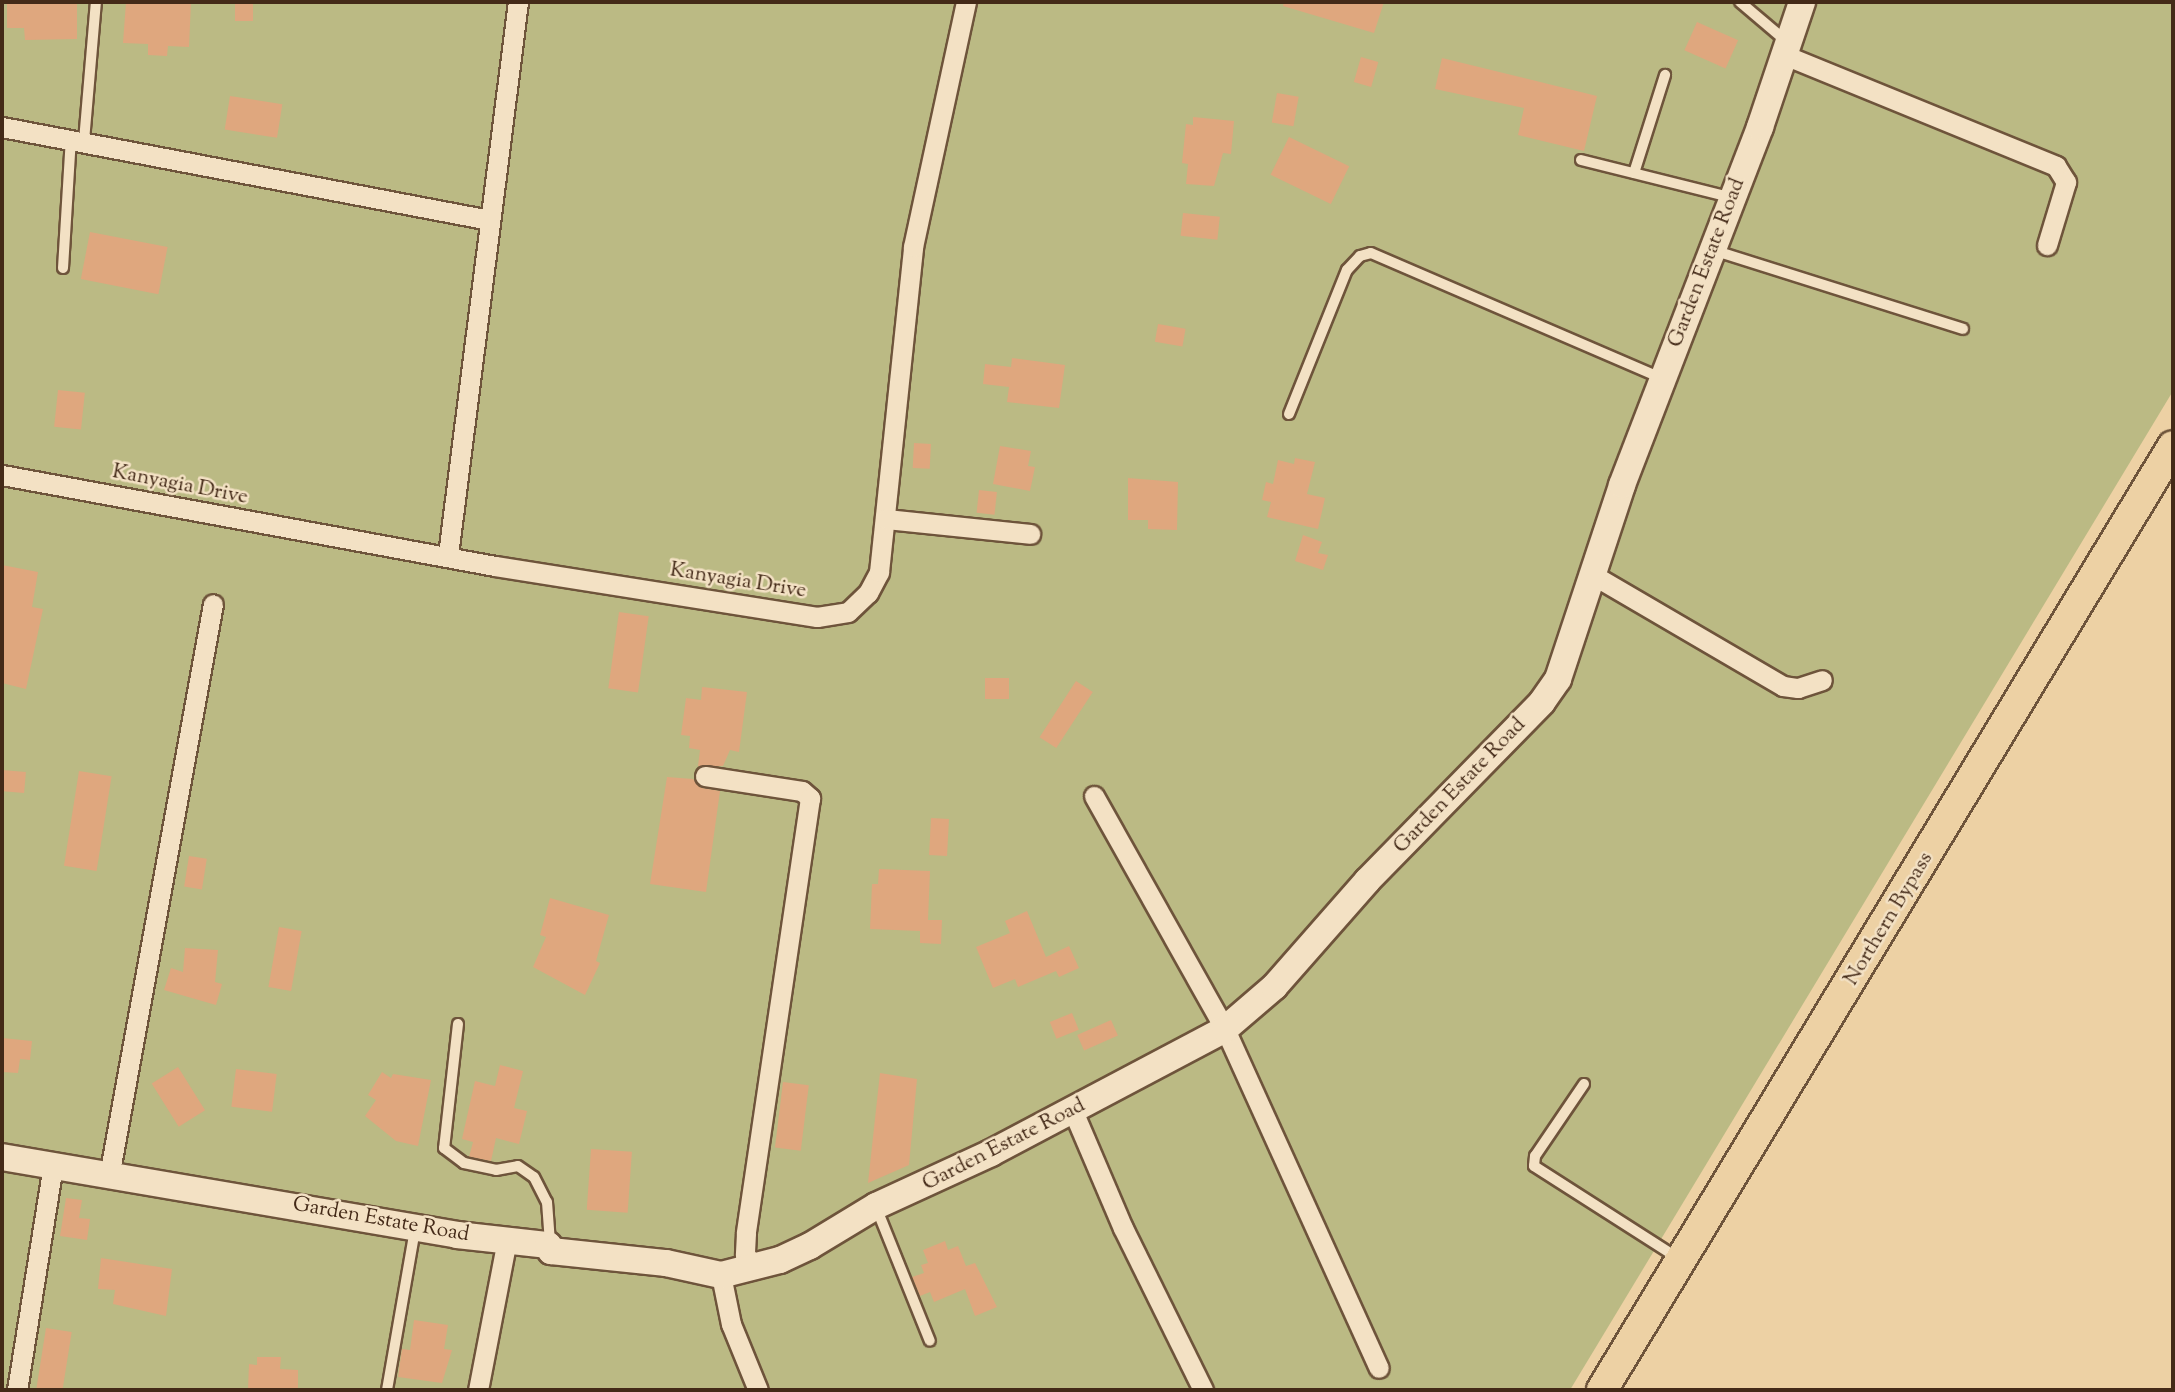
<!DOCTYPE html>
<style>
body{margin:0}
#map{position:relative;width:2175px;height:1392px;overflow:hidden;background:#edd1a4;font-family:"Sorts Mill Goudy",serif}
div>[style]{position:absolute}
[style*='--x']{left:calc(var(--x)*1px);top:calc(var(--y)*1px);width:calc(var(--w)*1px);rotate:calc(var(--a)*1deg)}
.green>*{inset:0;background:#bbba84}
.building>*{inset:0;background:#dfa77e;transform-origin:0 0}
.roads{filter:drop-shadow(2px 0 #6e543b) drop-shadow(-2px 0 #6e543b) drop-shadow(0 2px #6e543b) drop-shadow(0 -2px #6e543b)}
.lane>*{height:10px;margin:-5px;padding:0 5px;transform-origin:5px;border-radius:5px;background:#f3e1c4}
.street>*{height:19px;margin:-9.5px;padding:0 9.5px;transform-origin:9.5px;border-radius:9.5px;background:#f3e1c4}
.secondary>*{height:26px;margin:-13px;padding:0 13px;transform-origin:13px;border-radius:13px;background:#f3e1c4}
.primary>*{height:30px;margin:-15px;padding:0 15px;transform-origin:15px;border-radius:15px;background:#edd1a4}
span{translate:-50% -50%;white-space:nowrap;text-align:center;line-height:1.15;-webkit-text-stroke:5px #f3e1c4;paint-order:stroke}
.street-label{font-size:21px;color:#442a18}
.frame{position:absolute;inset:0;border:4px solid #442a18;pointer-events:none}
</style>
<div id="map">
<div class="green">
<div style="clip-path:polygon(2px 2px,2173px 2px,2173px 391px,1570px 1390px,2px 1390px)"></div>
</div>
<div class="building">
<div style="clip-path:polygon(7px 2px,77px 2px,77px 39px,25px 40px,24px 28px,7px 28px)"></div>
<div style="clip-path:polygon(126px 2px,191px 2px,189px 47px,168px 46px,167px 56px,148px 55px,148px 44px,123px 43px)"></div>
<div style="left:235px;top:2px;width:18px;height:19px"></div>
<div style="clip-path:polygon(1284px 2px,1384px 2px,1374px 33px,1283px 6px)"></div>
<div style="left:1697px;top:22px;width:45px;height:31px;rotate:24deg"></div>
<div style="left:1361px;top:57px;width:18px;height:26px;rotate:16deg"></div>
<div style="clip-path:polygon(1442px 58px,1597px 96px,1584px 151px,1518px 135px,1524px 108px,1435px 89px)"></div>
<div style="left:1277px;top:93px;width:22px;height:30px;rotate:10deg"></div>
<div style="left:230px;top:96px;width:53px;height:34px;rotate:9deg"></div>
<div style="clip-path:polygon(1193px 117px,1234px 121px,1231px 154px,1223px 153px,1214px 186px,1186px 184px,1188px 164px,1182px 163px,1186px 124px,1193px 125px)"></div>
<div style="left:1289px;top:137px;width:67px;height:42px;rotate:26deg"></div>
<div style="left:1183px;top:213px;width:37px;height:23px;rotate:6deg"></div>
<div style="left:90px;top:232px;width:79px;height:48px;rotate:11deg"></div>
<div style="left:1158px;top:324px;width:28px;height:18px;rotate:10deg"></div>
<div style="clip-path:polygon(1012px 358px,1065px 365px,1059px 408px,1007px 402px,1009px 387px,983px 384px,985px 364px,1011px 367px)"></div>
<div style="left:58px;top:390px;width:27px;height:37px;rotate:6deg"></div>
<div style="left:914px;top:443px;width:17px;height:25px;rotate:3deg"></div>
<div style="clip-path:polygon(1000px 446px,1031px 451px,1028px 466px,1035px 467px,1030px 491px,993px 484px)"></div>
<div style="clip-path:polygon(1295px 458px,1315px 462px,1307px 494px,1325px 498px,1318px 529px,1267px 517px,1271px 502px,1262px 500px,1266px 482px,1273px 484px,1278px 460px,1294px 464px)"></div>
<div style="clip-path:polygon(1128px 478px,1178px 482px,1177px 530px,1148px 529px,1148px 520px,1128px 520px)"></div>
<div style="left:979px;top:490px;width:18px;height:23px;rotate:6deg"></div>
<div style="clip-path:polygon(1303px 535px,1322px 542px,1318px 553px,1328px 555px,1323px 570px,1295px 561px)"></div>
<div style="clip-path:polygon(2px 565px,38px 572px,32px 607px,43px 609px,26px 689px,2px 683px)"></div>
<div style="left:619px;top:612px;width:30px;height:77px;rotate:8deg"></div>
<div style="left:985px;top:678px;width:24px;height:21px"></div>
<div style="left:1076px;top:681px;width:20px;height:67px;rotate:33deg"></div>
<div style="clip-path:polygon(702px 687px,747px 692px,739px 752px,730px 750px,723px 766px,698px 766px,700px 750px,689px 748px,690px 736px,681px 735px,686px 698px,701px 700px)"></div>
<div style="left:2px;top:770px;width:24px;height:21px;rotate:5deg"></div>
<div style="left:79px;top:771px;width:33px;height:96px;rotate:9deg"></div>
<div style="clip-path:polygon(667px 777px,693px 779px,702px 788px,720px 791px,706px 892px,650px 884px)"></div>
<div style="left:931px;top:818px;width:18px;height:37px;rotate:3deg"></div>
<div style="left:189px;top:856px;width:18px;height:31px;rotate:9deg"></div>
<div style="clip-path:polygon(879px 869px,930px 871px,928px 920px,942px 920px,941px 944px,920px 943px,920px 931px,870px 929px,872px 884px,878px 884px)"></div>
<div style="clip-path:polygon(550px 898px,609px 915px,596px 961px,600px 963px,585px 995px,533px 967px,546px 937px,540px 935px)"></div>
<div style="clip-path:polygon(1027px 911px,1046px 957px,1069px 946px,1079px 968px,1059px 977px,1056px 971px,1018px 987px,1015px 979px,993px 988px,976px 947px,1010px 933px,1005px 921px)"></div>
<div style="left:279px;top:927px;width:23px;height:61px;rotate:10deg"></div>
<div style="clip-path:polygon(185px 948px,218px 950px,215px 982px,222px 984px,216px 1005px,164px 990px,171px 968px,183px 972px)"></div>
<div style="left:1072px;top:1013px;width:18px;height:24px;rotate:68deg"></div>
<div style="left:1111px;top:1020px;width:17px;height:37px;rotate:66deg"></div>
<div style="clip-path:polygon(2px 1038px,32px 1041px,30px 1060px,20px 1059px,18px 1073px,2px 1072px)"></div>
<div style="clip-path:polygon(500px 1065px,523px 1071px,514px 1108px,527px 1111px,519px 1144px,496px 1138px,491px 1161px,469px 1157px,473px 1142px,462px 1139px,475px 1081px,495px 1086px)"></div>
<div style="left:178px;top:1067px;width:51px;height:31px;rotate:58deg"></div>
<div style="left:236px;top:1069px;width:41px;height:38px;rotate:7deg"></div>
<div style="clip-path:polygon(382px 1072px,391px 1078px,393px 1074px,431px 1080px,418px 1146px,396px 1141px,365px 1116px,376px 1100px,368px 1095px)"></div>
<div style="clip-path:polygon(880px 1073px,917px 1079px,909px 1165px,868px 1183px)"></div>
<div style="left:783px;top:1082px;width:26px;height:66px;rotate:7deg"></div>
<div style="left:591px;top:1149px;width:41px;height:61px;rotate:4deg"></div>
<div style="clip-path:polygon(66px 1198px,82px 1200px,79px 1218px,90px 1219px,87px 1240px,60px 1236px)"></div>
<div style="clip-path:polygon(945px 1241px,948px 1250px,958px 1246px,966px 1266px,975px 1263px,997px 1307px,975px 1316px,965px 1289px,934px 1302px,930px 1292px,920px 1296px,912px 1277px,924px 1273px,921px 1265px,928px 1263px,923px 1250px)"></div>
<div style="clip-path:polygon(101px 1258px,172px 1269px,166px 1316px,113px 1304px,115px 1290px,98px 1289px)"></div>
<div style="clip-path:polygon(414px 1320px,448px 1325px,444px 1349px,452px 1350px,442px 1383px,398px 1377px,402px 1349px,410px 1350px)"></div>
<div style="left:46px;top:1328px;width:26px;height:63px;rotate:9deg"></div>
<div style="clip-path:polygon(257px 1357px,281px 1357px,280px 1369px,298px 1370px,298px 1390px,248px 1390px,249px 1364px,257px 1365px)"></div>
</div>
<div class="roads">
<div class="lane">
<div style="--x:1740;--y:2;--w:59;--a:40.2"></div>
<div style="--x:84;--y:141;--w:140;--a:-85.1"></div>
<div style="--x:1581;--y:160;--w:153;--a:14"></div>
<div style="--x:1634;--y:173;--w:103;--a:-72.4"></div>
<div style="--x:1716;--y:251;--w:259;--a:17.5"></div>
<div style="--x:63;--y:268;--w:129;--a:-86.5"></div>
<div style="--x:1289;--y:414;--w:155;--a:-68.1"></div>
<div style="--x:1347;--y:270;--w:19;--a:-47"></div>
<div style="--x:1360;--y:256;--w:11;--a:-15"></div>
<div style="--x:1371;--y:253;--w:316;--a:23.3"></div>
<div style="--x:458;--y:1024;--w:125;--a:96.4"></div>
<div style="--x:444;--y:1148;--w:25;--a:37"></div>
<div style="--x:464;--y:1163;--w:33;--a:12"></div>
<div style="--x:496;--y:1170;--w:22;--a:-10"></div>
<div style="--x:518;--y:1166;--w:19;--a:35"></div>
<div style="--x:534;--y:1177;--w:28;--a:63"></div>
<div style="--x:547;--y:1202;--w:41;--a:85.8"></div>
<div style="--x:1584;--y:1084;--w:87;--a:124.2"></div>
<div style="--x:1535;--y:1156;--w:10;--a:96"></div>
<div style="--x:1534;--y:1166;--w:171;--a:32.6"></div>
<div style="--x:876;--y:1207;--w:144;--a:68.1"></div>
<div style="--x:387;--y:1390;--w:163;--a:-80.1"></div>
</div>
<div class="street">
<div style="--x:1782;--y:54;--w:296;--a:22.2"></div>
<div style="--x:2056;--y:166;--w:19;--a:58"></div>
<div style="--x:2066;--y:182;--w:66;--a:106.8"></div>
<div style="--x:2;--y:127;--w:495;--a:10.8"></div>
<div style="--x:2;--y:475;--w:501;--a:10.46"></div>
<div style="--x:495;--y:566;--w:326;--a:9"></div>
<div style="--x:817;--y:617;--w:31;--a:-9"></div>
<div style="--x:848;--y:612;--w:28;--a:-44"></div>
<div style="--x:868;--y:593;--w:24;--a:-62"></div>
<div style="--x:879;--y:572;--w:327;--a:-84"></div>
<div style="--x:913;--y:247;--w:251;--a:-77.8"></div>
<div style="--x:886;--y:519;--w:145;--a:5.9"></div>
<div style="--x:448;--y:555;--w:557;--a:-82.79"></div>
<div style="--x:1593;--y:575;--w:220;--a:30.3"></div>
<div style="--x:1783;--y:686;--w:15;--a:8"></div>
<div style="--x:1798;--y:688;--w:25;--a:-18"></div>
<div style="--x:705;--y:776;--w:98;--a:8.8"></div>
<div style="--x:802;--y:791;--w:11;--a:41"></div>
<div style="--x:810;--y:798;--w:440;--a:98.4"></div>
<div style="--x:746;--y:1233;--w:22;--a:93"></div>
<div style="--x:745;--y:1255;--w:16;--a:47"></div>
<div style="--x:1094;--y:796;--w:267;--a:60.7"></div>
<div style="--x:1225;--y:1029;--w:372;--a:65.6"></div>
<div style="--x:1073;--y:1111;--w:127;--a:66.9"></div>
<div style="--x:1123;--y:1228;--w:181;--a:63.7"></div>
<div style="--x:109;--y:1176;--w:581;--a:-79.7"></div>
<div style="--x:721;--y:1275;--w:50;--a:78.5"></div>
<div style="--x:731;--y:1324;--w:71;--a:67.8"></div>
<div style="--x:17;--y:1390;--w:227;--a:-80.9"></div>
<div style="--x:478;--y:1390;--w:154;--a:-79.1"></div>
</div>
<div class="secondary">
<div style="--x:2;--y:1157;--w:462;--a:9.7"></div>
<div style="--x:457;--y:1235;--w:92;--a:6.3"></div>
<div style="--x:548;--y:1245;--w:7;--a:63"></div>
<div style="--x:551;--y:1251;--w:116;--a:6"></div>
<div style="--x:666;--y:1263;--w:56;--a:12.3"></div>
<div style="--x:721;--y:1275;--w:61;--a:-14.3"></div>
<div style="--x:780;--y:1260;--w:33;--a:-25"></div>
<div style="--x:810;--y:1246;--w:77;--a:-31.2"></div>
<div style="--x:876;--y:1206;--w:127;--a:-24.7"></div>
<div style="--x:991;--y:1153;--w:265;--a:-27.9"></div>
<div style="--x:1225;--y:1029;--w:65;--a:-40.6"></div>
<div style="--x:1274;--y:987;--w:141;--a:-48.7"></div>
<div style="--x:1367;--y:881;--w:250;--a:-45.6"></div>
<div style="--x:1542;--y:702;--w:28;--a:-55"></div>
<div style="--x:1558;--y:679;--w:204;--a:-71.7"></div>
<div style="--x:1622;--y:485;--w:384;--a:-68.9"></div>
<div style="--x:1760;--y:127;--w:132;--a:-71.4"></div>
</div>
<div class="primary">
<div style="--x:1602;--y:1390;--w:1103;--a:-58.83"></div>
</div>
</div>
<div class="street-label">
<span style="left:1707px;top:263px;rotate:-69deg">Garden Estate Road</span>
<span style="left:180px;top:485px;rotate:11deg">Kanyagia Drive</span>
<span style="left:738px;top:581px;rotate:9deg">Kanyagia Drive</span>
<span style="left:1460px;top:786px;rotate:-46deg">Garden Estate Road</span>
<span style="left:1889px;top:919px;rotate:-59deg">Northern Bypass</span>
<span style="left:1004px;top:1145px;rotate:-27deg">Garden Estate Road</span>
<span style="left:381px;top:1220px;rotate:10deg">Garden Estate Road</span>
</div>
<div class="frame"></div>
</div>
